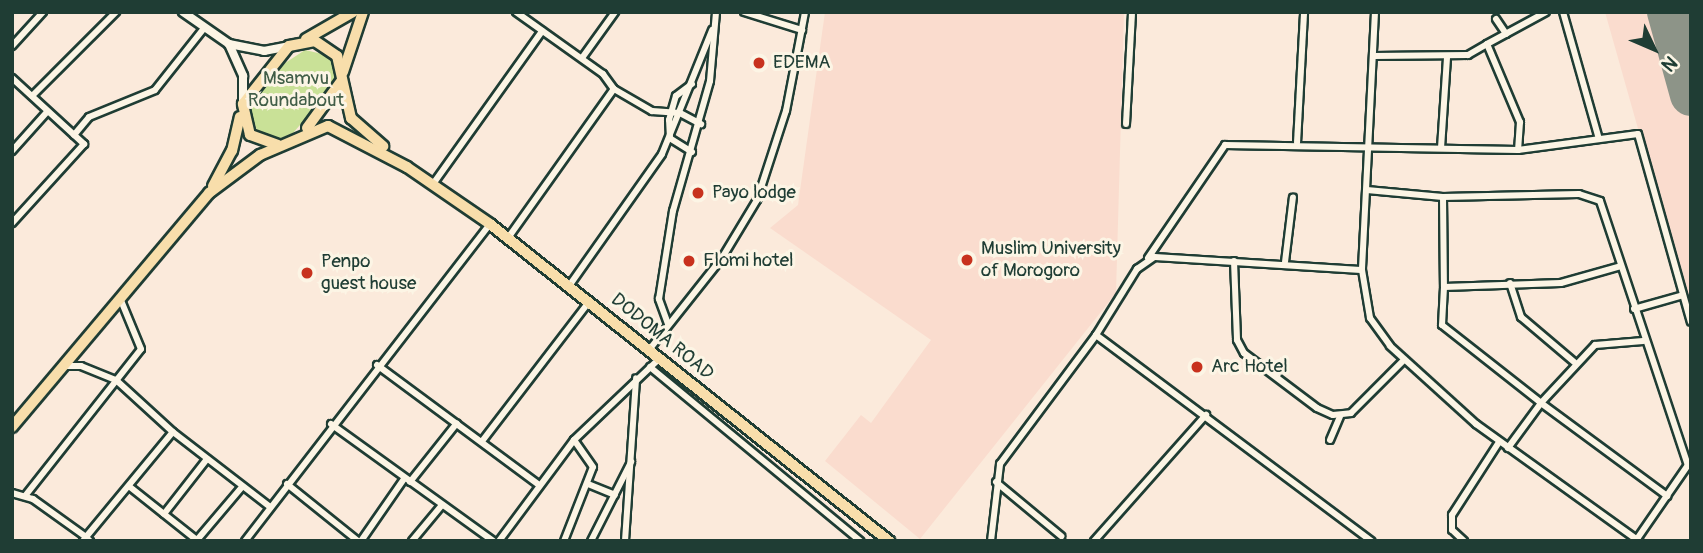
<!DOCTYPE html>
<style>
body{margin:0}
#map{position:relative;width:1703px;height:553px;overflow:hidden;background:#fbeadb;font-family:Pangolin,sans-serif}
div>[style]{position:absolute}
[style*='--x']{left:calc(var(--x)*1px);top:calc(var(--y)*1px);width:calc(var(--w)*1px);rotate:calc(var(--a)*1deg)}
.built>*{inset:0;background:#fadcce}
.green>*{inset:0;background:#c9e197}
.runway>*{height:42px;margin:-21px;padding:0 21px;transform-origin:21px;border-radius:21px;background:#8d9488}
.roads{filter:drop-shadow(2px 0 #1f3d34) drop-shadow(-2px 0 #1f3d34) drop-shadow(0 2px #1f3d34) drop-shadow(0 -2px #1f3d34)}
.street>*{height:6px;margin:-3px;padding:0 3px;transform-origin:3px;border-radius:3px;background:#fcf5e5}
.secondary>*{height:8px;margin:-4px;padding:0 4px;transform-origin:4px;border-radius:4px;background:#fcf5e5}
.highway>*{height:10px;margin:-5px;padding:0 5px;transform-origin:5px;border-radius:5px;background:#f8deab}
.dots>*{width:19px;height:19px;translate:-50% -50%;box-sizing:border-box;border:4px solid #fcf5e5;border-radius:50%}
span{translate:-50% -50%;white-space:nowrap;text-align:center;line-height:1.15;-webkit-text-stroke:6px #fcf5e5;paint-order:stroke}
.poi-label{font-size:19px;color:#1f3d34}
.left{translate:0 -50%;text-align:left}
.park-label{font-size:19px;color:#415e48}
.street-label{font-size:19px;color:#1f3d34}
.frame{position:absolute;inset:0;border:14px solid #1f3d34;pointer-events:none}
.north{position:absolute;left:1619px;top:14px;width:70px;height:70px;-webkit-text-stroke:5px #fcf5e5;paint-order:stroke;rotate:134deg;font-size:19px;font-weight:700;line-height:28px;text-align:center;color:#1f3d34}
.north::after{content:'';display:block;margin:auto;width:24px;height:32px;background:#1f3d34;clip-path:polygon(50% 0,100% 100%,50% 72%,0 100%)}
</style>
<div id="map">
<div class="built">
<div style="clip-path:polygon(825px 12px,1124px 12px,1116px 293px,920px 539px,825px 461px,861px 415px,871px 423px,931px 340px,770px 228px,798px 205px)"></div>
<div style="clip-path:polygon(1605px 12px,1691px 12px,1691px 311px,1663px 217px)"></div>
</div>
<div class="green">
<div style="clip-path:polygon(305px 50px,331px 56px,337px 71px,334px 86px,293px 133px,274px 141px,259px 135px,249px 111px,256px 95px,276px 69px)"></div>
</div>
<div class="runway">
<div style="--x:1668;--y:12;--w:86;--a:74.5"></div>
</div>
<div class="roads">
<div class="street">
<div style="--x:516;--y:12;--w:107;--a:35.5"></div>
<div style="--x:603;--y:74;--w:19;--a:54"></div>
<div style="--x:614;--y:89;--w:44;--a:30.1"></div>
<div style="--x:652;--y:111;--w:28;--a:4"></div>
<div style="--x:680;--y:113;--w:24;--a:28"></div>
<div style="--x:744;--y:12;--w:61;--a:17.2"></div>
<div style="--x:1375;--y:12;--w:258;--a:92.9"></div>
<div style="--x:1362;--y:270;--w:49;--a:80.5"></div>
<div style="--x:1370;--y:318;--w:34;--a:54"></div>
<div style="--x:1390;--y:346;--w:116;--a:42.2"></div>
<div style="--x:1476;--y:424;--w:201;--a:35.7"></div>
<div style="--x:1563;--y:12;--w:132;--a:74.2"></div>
<div style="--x:1496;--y:19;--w:18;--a:56"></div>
<div style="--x:1487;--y:44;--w:67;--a:-28.5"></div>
<div style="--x:12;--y:46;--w:46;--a:-47.6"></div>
<div style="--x:1374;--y:56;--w:94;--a:-0.6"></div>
<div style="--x:1468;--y:55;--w:22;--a:-30"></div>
<div style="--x:1487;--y:44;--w:85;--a:67.1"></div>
<div style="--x:1520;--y:122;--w:28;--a:94"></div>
<div style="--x:582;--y:58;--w:57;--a:-54.3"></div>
<div style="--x:12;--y:78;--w:98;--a:42.5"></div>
<div style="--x:84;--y:144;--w:107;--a:132.3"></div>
<div style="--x:32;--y:96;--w:119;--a:-45"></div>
<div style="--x:1126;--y:124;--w:112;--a:-86.9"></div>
<div style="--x:74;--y:135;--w:23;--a:-50"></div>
<div style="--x:89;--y:117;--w:71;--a:-22.2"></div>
<div style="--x:155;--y:90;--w:80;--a:-51.6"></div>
<div style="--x:1297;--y:143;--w:131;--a:-86.9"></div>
<div style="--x:1441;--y:148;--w:91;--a:-86.2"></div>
<div style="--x:12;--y:151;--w:52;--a:-48.1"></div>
<div style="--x:692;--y:152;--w:26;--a:-148"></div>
<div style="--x:670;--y:138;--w:18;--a:-93"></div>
<div style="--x:669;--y:120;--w:25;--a:-74"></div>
<div style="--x:676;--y:96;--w:20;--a:-37"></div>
<div style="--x:433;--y:184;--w:188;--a:-54.5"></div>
<div style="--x:1367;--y:190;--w:76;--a:5.3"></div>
<div style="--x:1443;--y:197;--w:136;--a:-1.3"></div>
<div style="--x:1579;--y:194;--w:22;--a:18"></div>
<div style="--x:1600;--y:201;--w:278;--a:71.6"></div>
<div style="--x:1688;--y:465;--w:90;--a:124.6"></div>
<div style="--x:1443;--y:197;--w:90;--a:89.4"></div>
<div style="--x:1444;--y:287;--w:117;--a:-2"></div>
<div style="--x:1561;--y:283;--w:62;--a:-15.8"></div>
<div style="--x:508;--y:238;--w:183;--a:-54.6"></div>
<div style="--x:1148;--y:258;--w:137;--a:-55.7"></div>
<div style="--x:1225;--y:145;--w:293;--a:1"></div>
<div style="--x:1518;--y:150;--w:121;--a:-7.6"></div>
<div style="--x:1638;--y:134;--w:195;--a:74.3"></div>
<div style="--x:1234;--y:261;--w:79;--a:87.8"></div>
<div style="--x:1237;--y:340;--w:15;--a:62"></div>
<div style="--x:1244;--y:353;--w:91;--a:37"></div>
<div style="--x:1317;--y:408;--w:17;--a:24"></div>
<div style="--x:1333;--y:415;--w:18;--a:-6"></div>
<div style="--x:1351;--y:413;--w:75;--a:-45"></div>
<div style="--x:1285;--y:262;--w:65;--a:-83"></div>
<div style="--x:1510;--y:283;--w:36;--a:72"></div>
<div style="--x:1521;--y:317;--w:70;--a:40.3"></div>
<div style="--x:569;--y:286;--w:161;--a:-54.8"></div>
<div style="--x:662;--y:154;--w:134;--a:-68"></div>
<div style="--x:1444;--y:287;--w:38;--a:93"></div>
<div style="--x:1442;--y:325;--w:126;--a:38.2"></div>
<div style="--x:1541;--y:403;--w:56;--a:126.3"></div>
<div style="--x:1634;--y:309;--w:51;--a:-15.9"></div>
<div style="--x:668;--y:324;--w:27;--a:-110"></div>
<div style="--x:659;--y:299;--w:89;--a:-81"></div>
<div style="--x:673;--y:211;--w:135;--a:-74.1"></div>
<div style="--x:710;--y:81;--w:69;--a:-85"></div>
<div style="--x:1096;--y:335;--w:78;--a:-58.2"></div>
<div style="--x:1137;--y:269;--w:21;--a:-35"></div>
<div style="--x:1154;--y:257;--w:208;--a:3.6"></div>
<div style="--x:1643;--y:341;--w:48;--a:175.2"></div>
<div style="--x:1595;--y:345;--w:79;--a:133"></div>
<div style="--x:1541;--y:403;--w:157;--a:36.4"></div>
<div style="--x:649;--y:350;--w:117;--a:-51.6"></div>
<div style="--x:722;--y:258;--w:68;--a:-58.9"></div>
<div style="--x:757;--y:200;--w:94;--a:-72"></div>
<div style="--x:786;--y:111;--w:101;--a:-79.1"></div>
<div style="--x:377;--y:365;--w:200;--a:36.5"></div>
<div style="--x:62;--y:366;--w:19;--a:0"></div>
<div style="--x:81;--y:366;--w:38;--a:22"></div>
<div style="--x:116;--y:380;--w:77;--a:42.4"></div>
<div style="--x:173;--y:432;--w:123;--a:37.7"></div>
<div style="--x:650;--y:367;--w:273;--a:39.6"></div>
<div style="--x:331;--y:424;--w:200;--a:35.8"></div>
<div style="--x:483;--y:440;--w:174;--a:-52.5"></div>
<div style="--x:1330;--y:440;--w:26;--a:-67"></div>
<div style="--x:410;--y:482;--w:75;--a:-51.5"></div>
<div style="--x:996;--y:482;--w:85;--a:39.7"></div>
<div style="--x:287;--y:484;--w:91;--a:38.8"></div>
<div style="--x:588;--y:484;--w:29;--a:22"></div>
<div style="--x:130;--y:487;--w:87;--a:38.5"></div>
<div style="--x:12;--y:493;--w:22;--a:16"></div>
<div style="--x:33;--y:499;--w:65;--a:35.6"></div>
<div style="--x:86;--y:537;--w:5;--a:127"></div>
<div style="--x:25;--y:496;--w:187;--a:-51.7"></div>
<div style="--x:141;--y:349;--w:55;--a:-112.4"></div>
<div style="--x:164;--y:514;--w:70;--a:-52"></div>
<div style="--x:197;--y:540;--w:70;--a:-49.7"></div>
<div style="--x:90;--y:541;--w:6;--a:-135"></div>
<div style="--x:86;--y:537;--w:136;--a:-50.4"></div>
<div style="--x:245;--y:541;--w:401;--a:-52.3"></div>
<div style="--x:361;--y:541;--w:75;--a:-55.3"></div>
<div style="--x:412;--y:541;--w:47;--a:-50.2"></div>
<div style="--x:499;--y:541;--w:126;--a:-53.4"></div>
<div style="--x:574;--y:440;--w:119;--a:-43.6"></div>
<div style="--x:564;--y:541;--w:79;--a:-68.6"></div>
<div style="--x:593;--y:467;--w:33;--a:-125"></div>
<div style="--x:591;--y:541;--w:89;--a:-63.1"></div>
<div style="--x:625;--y:541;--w:163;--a:-86.1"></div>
<div style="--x:991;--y:541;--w:78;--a:-83.3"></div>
<div style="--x:1000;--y:464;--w:161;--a:-53.3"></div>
<div style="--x:1096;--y:335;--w:344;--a:36.8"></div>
<div style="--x:1094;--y:541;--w:169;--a:-48.4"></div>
<div style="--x:1464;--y:541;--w:16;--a:-137"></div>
<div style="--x:1452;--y:530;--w:15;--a:-90"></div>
<div style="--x:1452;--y:515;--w:87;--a:-57.2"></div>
</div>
<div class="secondary">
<div style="--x:183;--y:12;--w:56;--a:34.8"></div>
<div style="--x:229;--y:44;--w:36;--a:11"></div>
<div style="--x:264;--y:51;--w:25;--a:-11"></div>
<div style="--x:229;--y:44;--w:35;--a:66"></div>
<div style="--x:243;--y:76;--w:28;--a:90"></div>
</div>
<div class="highway">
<div style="--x:306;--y:39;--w:54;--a:-29.9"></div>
<div style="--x:343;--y:72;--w:63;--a:-71.6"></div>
<div style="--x:307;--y:128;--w:59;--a:-53.9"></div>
<div style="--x:278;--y:145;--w:30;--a:-160"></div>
<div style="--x:250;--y:135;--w:32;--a:-103"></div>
<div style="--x:243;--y:104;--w:74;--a:-51.6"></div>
<div style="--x:289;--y:46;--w:26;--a:-11"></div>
<div style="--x:315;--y:41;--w:27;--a:34"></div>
<div style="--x:337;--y:56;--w:64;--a:77.3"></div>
<div style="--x:351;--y:118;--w:43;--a:41.2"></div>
<div style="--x:213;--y:186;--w:40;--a:-62"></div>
<div style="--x:232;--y:151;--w:35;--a:-77"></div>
<div style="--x:12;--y:427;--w:306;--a:-49.9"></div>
<div style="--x:209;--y:193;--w:64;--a:-36.7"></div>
<div style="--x:260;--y:155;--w:74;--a:-23.1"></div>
<div style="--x:328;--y:126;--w:89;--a:27.4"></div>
<div style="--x:407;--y:167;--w:101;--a:34.5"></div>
<div style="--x:490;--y:224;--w:510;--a:38.47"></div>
</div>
</div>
<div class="dots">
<div style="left:759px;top:63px;background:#c8321e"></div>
<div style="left:698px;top:193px;background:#c8321e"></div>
<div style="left:967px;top:260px;background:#c8321e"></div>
<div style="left:689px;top:261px;background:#c8321e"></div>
<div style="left:307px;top:273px;background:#c8321e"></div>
<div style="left:1197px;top:367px;background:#c8321e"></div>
</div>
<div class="poi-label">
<span class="left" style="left:773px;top:63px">EDEMA</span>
<span class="left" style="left:712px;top:193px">Payo lodge</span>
<span class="left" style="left:981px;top:260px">Muslim University<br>of Morogoro</span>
<span class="left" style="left:703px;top:261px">Flomi hotel</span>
<span class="left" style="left:321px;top:273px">Penpo<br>guest house</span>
<span class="left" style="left:1211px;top:367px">Arc Hotel</span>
</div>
<div class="park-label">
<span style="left:296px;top:90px">Msamvu<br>Roundabout</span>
</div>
<div class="street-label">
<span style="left:662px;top:337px;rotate:39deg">DODOMA ROAD</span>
</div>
<div class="frame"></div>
<div class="north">N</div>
</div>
